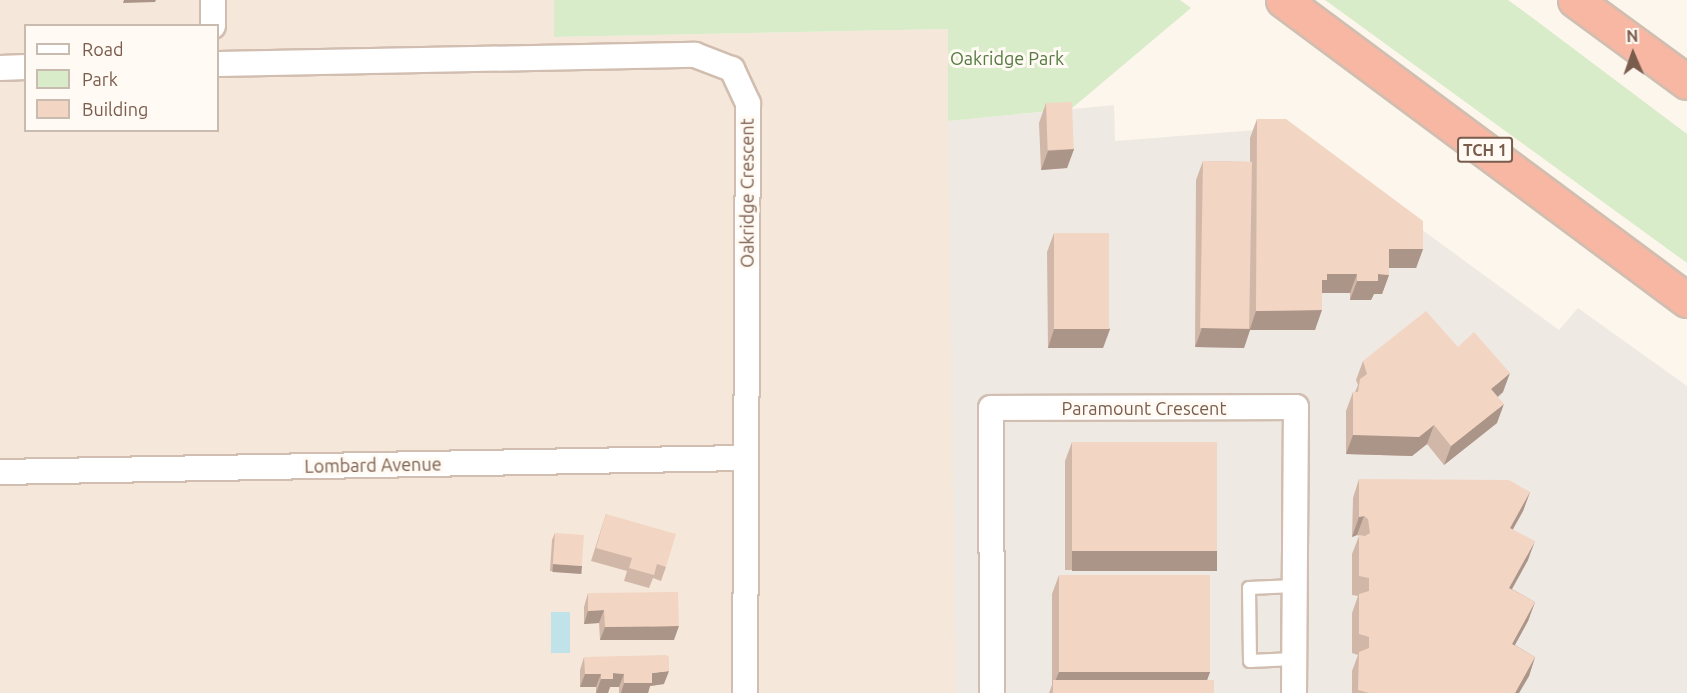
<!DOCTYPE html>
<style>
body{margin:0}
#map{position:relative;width:1687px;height:693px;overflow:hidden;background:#fdf6ec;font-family:Ubuntu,sans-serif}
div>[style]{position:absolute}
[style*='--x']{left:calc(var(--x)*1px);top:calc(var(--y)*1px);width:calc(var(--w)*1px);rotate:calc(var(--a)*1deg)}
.residential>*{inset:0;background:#f5e8da}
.industrial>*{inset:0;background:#efe9e4}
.green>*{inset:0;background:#d8ecc9}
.water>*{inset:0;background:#bfe3e8;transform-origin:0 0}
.roads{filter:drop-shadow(2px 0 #d1beb0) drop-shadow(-2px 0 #d1beb0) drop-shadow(0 2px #d1beb0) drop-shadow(0 -2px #d1beb0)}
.service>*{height:12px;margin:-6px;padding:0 6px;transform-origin:6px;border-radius:6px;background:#fff}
.minor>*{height:24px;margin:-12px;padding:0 12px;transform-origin:12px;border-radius:12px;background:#fff}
.motorway>*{height:33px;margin:-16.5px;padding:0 16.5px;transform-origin:16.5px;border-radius:16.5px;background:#f7b7a3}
.wall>*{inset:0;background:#d1b7a8}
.shaded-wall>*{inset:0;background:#aa9588;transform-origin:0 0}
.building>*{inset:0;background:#f3d5c3;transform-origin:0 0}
span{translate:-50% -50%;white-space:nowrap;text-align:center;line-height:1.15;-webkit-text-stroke:6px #fffaf3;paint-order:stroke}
.shield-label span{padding:2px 4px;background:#fffaf3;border:2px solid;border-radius:4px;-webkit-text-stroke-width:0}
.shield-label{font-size:16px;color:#7a5c4d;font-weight:700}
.park-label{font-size:18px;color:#537a41}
.street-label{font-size:18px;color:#7a5c4d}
.legend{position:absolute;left:24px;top:24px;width:195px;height:108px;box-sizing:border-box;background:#fffaf3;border:2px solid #cabbb1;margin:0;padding:8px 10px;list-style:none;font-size:18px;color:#7a5c4d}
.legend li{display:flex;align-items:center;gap:12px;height:30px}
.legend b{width:30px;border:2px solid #cabbb1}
.north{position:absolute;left:1603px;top:24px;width:60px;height:60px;-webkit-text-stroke:4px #fffaf3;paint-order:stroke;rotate:358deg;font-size:16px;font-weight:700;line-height:24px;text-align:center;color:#7a5c4d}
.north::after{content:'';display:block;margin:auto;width:21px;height:27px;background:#7a5c4d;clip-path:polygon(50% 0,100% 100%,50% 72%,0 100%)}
</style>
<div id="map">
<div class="residential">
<div style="clip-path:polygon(evenodd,0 0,554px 0,555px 37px,948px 29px,957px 693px,0 693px,0 0,26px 26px,218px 26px,218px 130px,26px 130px,26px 26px)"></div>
</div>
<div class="industrial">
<div style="clip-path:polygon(1114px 105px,1115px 141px,1283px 128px,1559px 330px,1578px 308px,1687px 386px,1687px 693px,956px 693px,948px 121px)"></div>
</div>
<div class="green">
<div style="clip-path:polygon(554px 0,1180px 0,1191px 8px,1071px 109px,948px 121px,948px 29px,554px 37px)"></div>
<div style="clip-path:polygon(1325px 0,1508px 0,1530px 16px,1687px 134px,1687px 263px)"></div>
</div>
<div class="water">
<div style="left:551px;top:612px;width:19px;height:41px"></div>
</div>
<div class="roads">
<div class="service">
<div style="--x:1294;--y:659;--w:44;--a:177.4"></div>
<div style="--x:1250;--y:661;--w:73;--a:-90.8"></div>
<div style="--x:1249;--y:588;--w:46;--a:-2.5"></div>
</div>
<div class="minor">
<div style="--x:213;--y:0;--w:26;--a:90"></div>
<div style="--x:218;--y:64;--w:477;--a:-1.1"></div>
<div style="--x:695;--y:55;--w:40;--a:21"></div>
<div style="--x:732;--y:69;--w:38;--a:65"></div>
<div style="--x:748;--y:103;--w:590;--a:90.29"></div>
<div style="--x:0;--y:68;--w:26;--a:-2"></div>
<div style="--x:0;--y:472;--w:745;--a:-1.08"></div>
<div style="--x:992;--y:693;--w:285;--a:-90.2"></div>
<div style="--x:991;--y:408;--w:305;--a:-0.2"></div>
<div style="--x:1296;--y:407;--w:286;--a:90.4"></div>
</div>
<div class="motorway">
<div style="--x:1283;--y:0;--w:503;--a:36.6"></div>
<div style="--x:1575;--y:0;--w:139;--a:36.2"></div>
</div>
</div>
<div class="wall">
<div style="clip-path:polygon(1046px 103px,1074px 149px,1067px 168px,1041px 170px,1039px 123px)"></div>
<div style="clip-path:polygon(1257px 119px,1423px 249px,1416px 268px,1389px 268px,1389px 275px,1382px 294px,1374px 294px,1371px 300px,1350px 300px,1350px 293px,1322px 293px,1315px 330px,1250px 330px,1244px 348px,1195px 347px,1196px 180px,1203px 161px,1250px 162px,1250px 138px)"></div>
<div style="clip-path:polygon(1054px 233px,1110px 329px,1103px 348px,1048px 348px,1047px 252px)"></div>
<div style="clip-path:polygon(1458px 347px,1503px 392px,1498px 397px,1497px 423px,1444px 465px,1427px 444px,1412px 456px,1346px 454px,1346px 411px,1353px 392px,1355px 392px,1358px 385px,1356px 380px,1363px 361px)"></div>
<div style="clip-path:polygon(1072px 442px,1210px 570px,1065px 570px,1065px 461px)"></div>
<div style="clip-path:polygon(1359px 479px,1530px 492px,1523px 511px,1513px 529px,1528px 560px,1512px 589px,1535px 602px,1528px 621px,1515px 645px,1535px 657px,1529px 676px,1519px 693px,1352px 693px,1352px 671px,1358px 655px,1352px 653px,1352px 613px,1358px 596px,1352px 595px,1352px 554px,1359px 536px,1357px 535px,1352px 537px,1353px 498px)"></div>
<div style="clip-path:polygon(606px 514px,666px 567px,661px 581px,653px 578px,649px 588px,624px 581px,627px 571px,591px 561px)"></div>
<div style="clip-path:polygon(555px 533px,582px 566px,580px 573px,550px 571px,552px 540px)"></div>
<div style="clip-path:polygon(1059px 575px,1210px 672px,1207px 680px,1214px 693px,1049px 693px,1052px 685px,1052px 594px)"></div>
<div style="clip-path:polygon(588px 593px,674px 640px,600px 640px,599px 623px,584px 624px,584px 607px)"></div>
<div style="clip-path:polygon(584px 657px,664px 684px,650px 686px,648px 693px,619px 693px,619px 687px,610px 687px,608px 693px,596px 693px,596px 687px,580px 687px,580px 670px)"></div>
</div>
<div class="shaded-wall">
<div style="clip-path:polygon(124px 0,156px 0,155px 2px,123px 3px)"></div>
<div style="clip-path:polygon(1074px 149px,1067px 168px,1041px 170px,1048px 151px)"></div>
<div style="clip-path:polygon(1389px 249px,1423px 249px,1416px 268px,1382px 268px)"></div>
<div style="clip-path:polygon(1327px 274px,1357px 274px,1350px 293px,1322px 293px,1322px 280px)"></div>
<div style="clip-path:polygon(1378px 274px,1389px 275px,1382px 294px,1374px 294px,1371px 300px,1350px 300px,1357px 281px)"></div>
<div style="clip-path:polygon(1322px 310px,1315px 330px,1250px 330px,1244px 348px,1195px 347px,1202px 328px,1250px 329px,1256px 311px)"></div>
<div style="clip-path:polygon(1054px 329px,1110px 329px,1103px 348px,1048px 348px)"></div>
<div style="clip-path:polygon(1510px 373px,1503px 392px,1484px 409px,1491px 389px)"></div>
<div style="clip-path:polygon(1504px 404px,1497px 423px,1444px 465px,1451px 446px)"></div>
<div style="clip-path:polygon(1434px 425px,1427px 444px,1412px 456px,1346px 454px,1353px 435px)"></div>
<div style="clip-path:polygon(1530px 492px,1523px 511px,1503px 547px,1510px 528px)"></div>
<div style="clip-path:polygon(1364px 516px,1357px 535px,1352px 537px,1359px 517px)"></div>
<div style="clip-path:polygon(1535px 541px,1528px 560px,1502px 607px,1509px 588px)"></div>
<div style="left:1072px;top:551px;width:145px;height:20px"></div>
<div style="left:553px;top:564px;width:29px;height:8px;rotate:4deg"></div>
<div style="clip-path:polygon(1535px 602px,1528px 621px,1505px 663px,1512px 644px)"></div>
<div style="clip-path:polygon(604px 610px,599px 623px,584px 624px,588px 611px)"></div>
<div style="clip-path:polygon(679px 626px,674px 640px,600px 640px,605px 627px)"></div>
<div style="clip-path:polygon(1535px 657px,1529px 676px,1519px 693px,1515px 693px)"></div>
<div style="clip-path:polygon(669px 671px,664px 684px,650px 686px,648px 693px,621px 693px,624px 683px,652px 673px)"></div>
<div style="clip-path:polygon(1059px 672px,1210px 672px,1203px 691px,1053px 686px)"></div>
<div style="clip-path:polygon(613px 673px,624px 674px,619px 687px,610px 687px,608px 693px,596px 693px,601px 679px)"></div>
<div style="clip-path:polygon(585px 674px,601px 674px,596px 687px,580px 687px)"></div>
</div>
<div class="building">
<div style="left:1072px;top:102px;width:47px;height:26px;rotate:88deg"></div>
<div style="clip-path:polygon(1257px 119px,1286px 119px,1423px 221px,1423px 249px,1389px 249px,1389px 275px,1378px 274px,1378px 281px,1357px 281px,1357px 274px,1327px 274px,1327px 280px,1322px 280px,1322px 310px,1256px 311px)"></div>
<div style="left:1203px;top:161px;width:49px;height:167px;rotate:1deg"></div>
<div style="left:1054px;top:233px;width:55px;height:96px"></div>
<div style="clip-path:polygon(1426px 311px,1458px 347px,1474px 332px,1510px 373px,1491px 389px,1504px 404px,1451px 446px,1434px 425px,1419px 437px,1353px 435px,1353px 392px,1358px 392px,1360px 379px,1367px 374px,1363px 361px)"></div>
<div style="left:1072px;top:442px;width:145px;height:109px"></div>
<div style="clip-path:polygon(1359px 479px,1509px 480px,1530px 492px,1510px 528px,1535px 541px,1509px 588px,1535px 602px,1512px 644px,1535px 657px,1515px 693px,1369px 693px,1358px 690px,1359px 652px,1369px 648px,1369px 637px,1359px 634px,1359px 594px,1369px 591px,1369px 578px,1359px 576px,1359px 535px,1365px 536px,1370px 533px,1368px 519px,1364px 516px,1359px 517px)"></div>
<div style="clip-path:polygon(606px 514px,676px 534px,666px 567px,657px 564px,654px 575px,629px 568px,632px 558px,596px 548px)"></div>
<div style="left:555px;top:533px;width:29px;height:31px;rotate:4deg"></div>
<div style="left:1059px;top:575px;width:151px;height:97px"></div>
<div style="clip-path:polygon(678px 592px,679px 626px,605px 627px,604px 610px,588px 611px,588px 593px)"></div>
<div style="clip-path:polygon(666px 655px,669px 657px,669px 671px,652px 673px,652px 683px,624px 683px,624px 674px,613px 673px,613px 679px,601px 679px,601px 674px,585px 674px,584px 657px)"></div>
<div style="left:1053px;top:680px;width:161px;height:13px"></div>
</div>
<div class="shield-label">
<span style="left:1485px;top:150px">TCH 1</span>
</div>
<div class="park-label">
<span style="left:1007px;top:58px">Oakridge Park</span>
</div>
<div class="street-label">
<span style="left:747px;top:193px;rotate:-90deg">Oakridge Crescent</span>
<span style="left:1144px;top:408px">Paramount Crescent</span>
<span style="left:373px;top:465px;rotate:-1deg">Lombard Avenue</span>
</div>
<ul class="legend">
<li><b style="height:8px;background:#fff"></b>Road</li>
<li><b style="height:16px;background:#d8ecc9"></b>Park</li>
<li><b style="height:16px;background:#f3d5c3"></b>Building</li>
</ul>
<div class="north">N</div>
</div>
